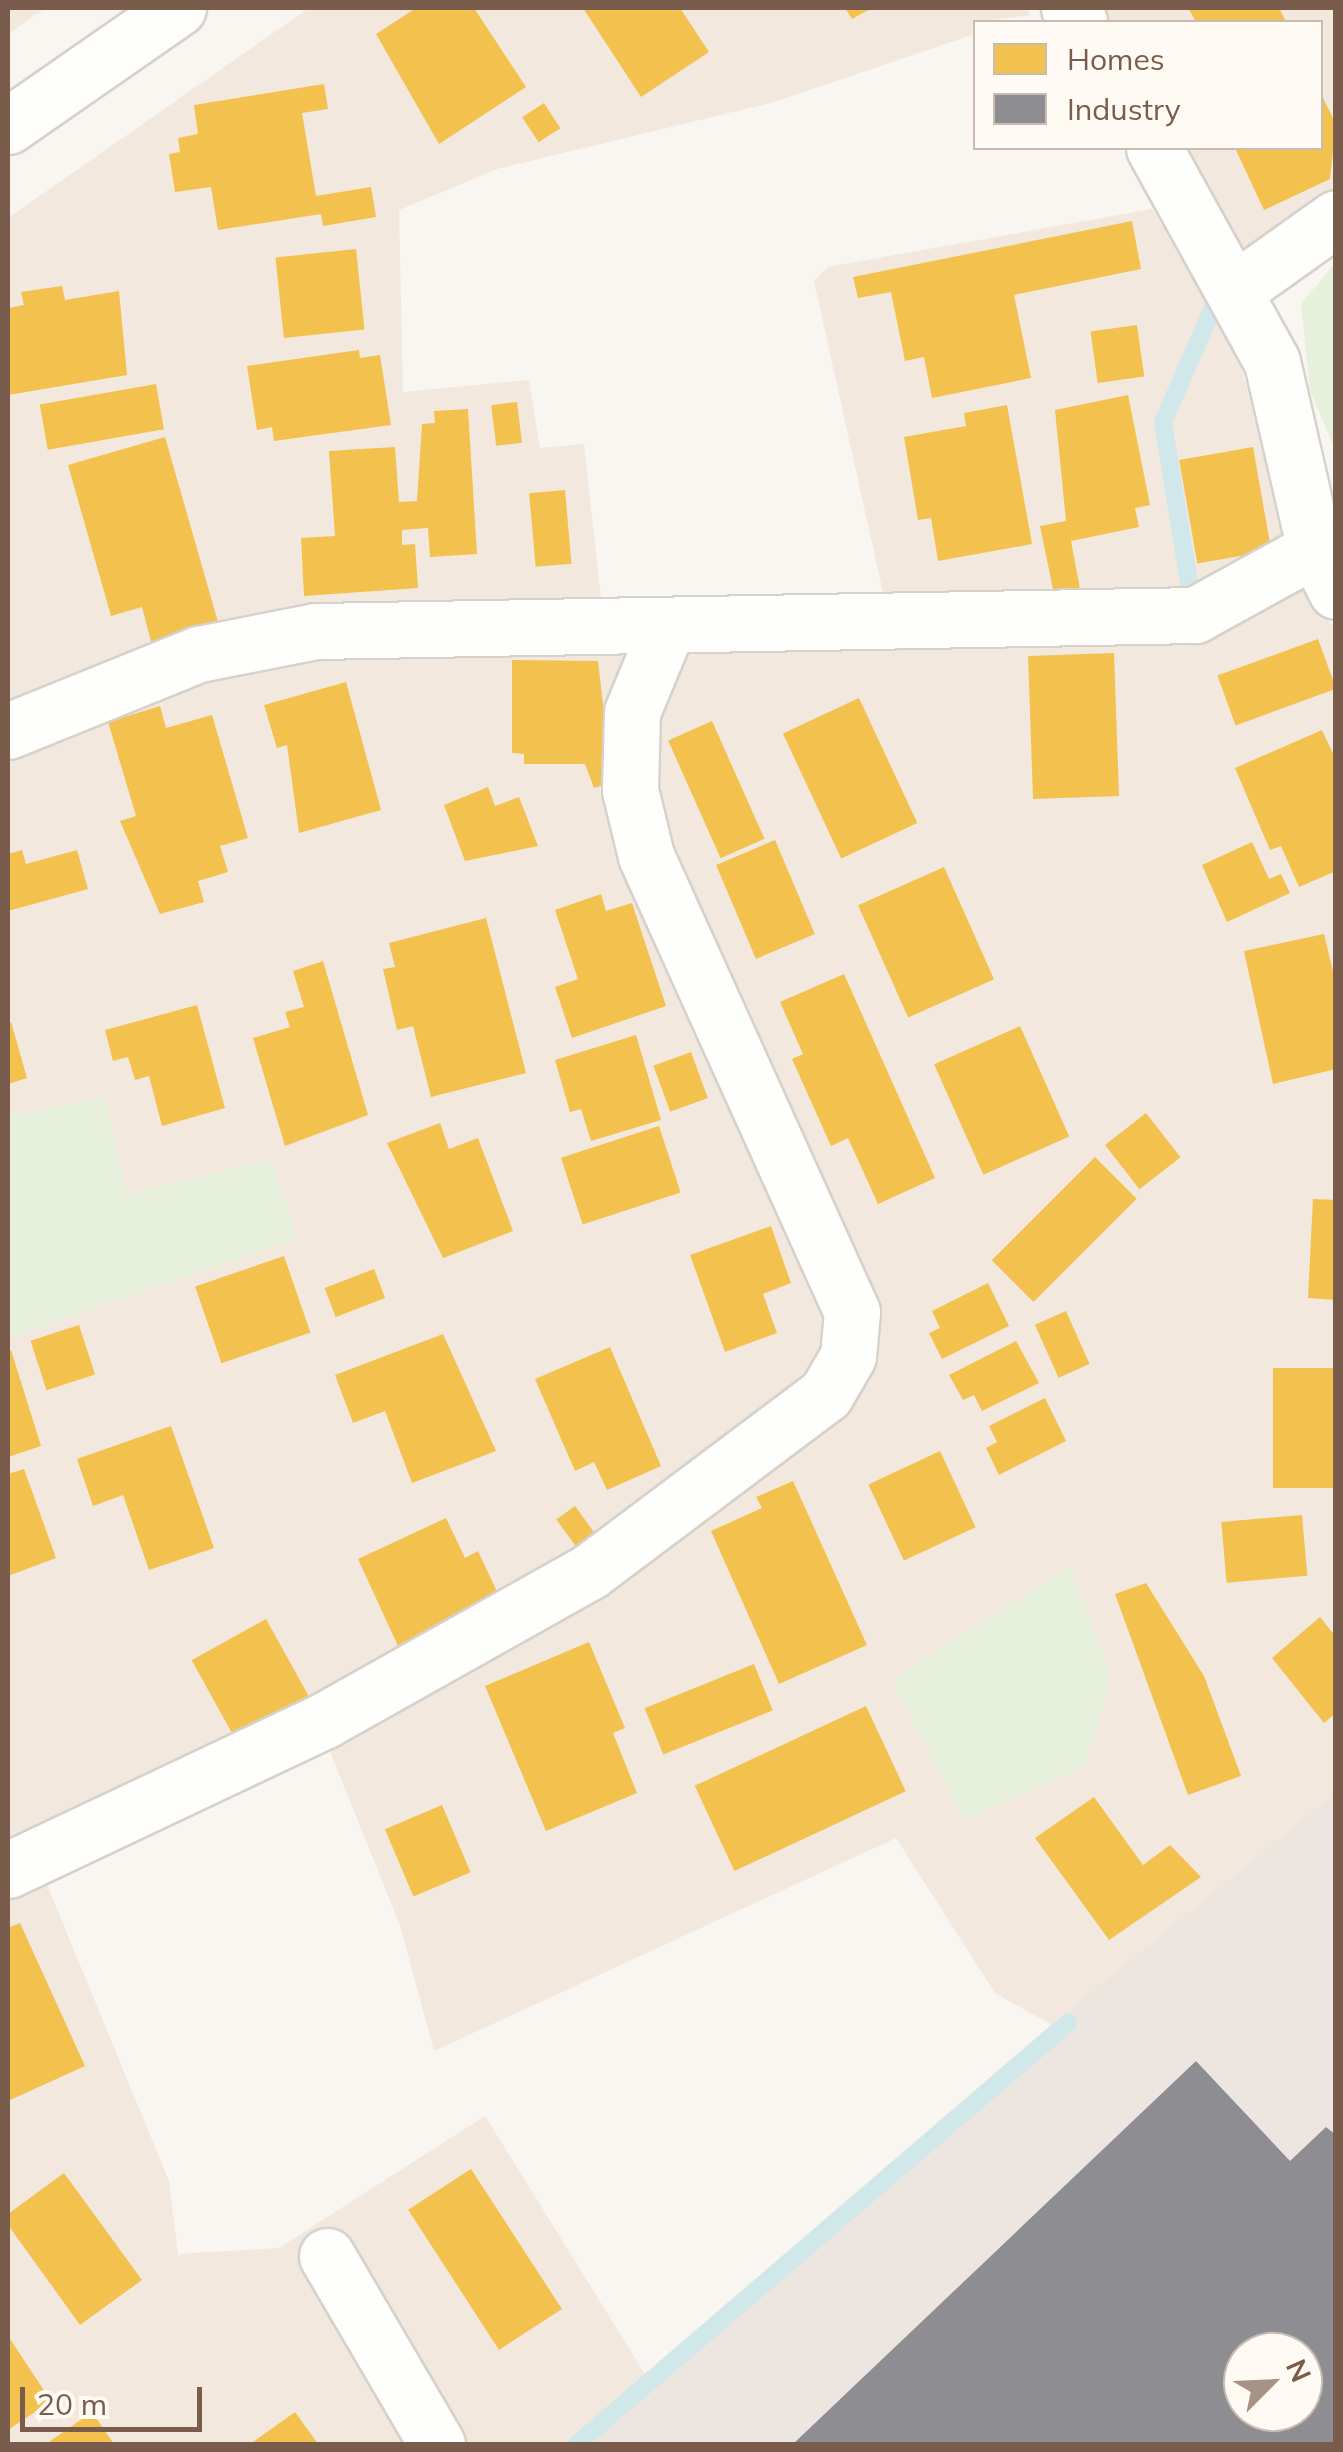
<!DOCTYPE html>
<style>
body{margin:0}
#map{position:relative;width:1343px;height:2452px;overflow:hidden;background:#f9f5f0;font-family:Mulish,sans-serif}
div>[style]{position:absolute}
[style*='--x']{left:calc(var(--x)*1px);top:calc(var(--y)*1px);width:calc(var(--w)*1px);rotate:calc(var(--a)*1deg)}
.residential>*{inset:0;background:#f2e8de}
.industrial>*{inset:0;background:#ede5e0}
.green>*{inset:0;background:#e7f0db}
.homes>*{inset:0;background:#f2c14e;transform-origin:0 0}
.industry>*{inset:0;background:#8d8d92}
.stream>*{height:18px;margin:-9px;padding:0 9px;transform-origin:9px;border-radius:9px;background:#d0e8ea}
.roads{filter:drop-shadow(2px 0 #d7d1cb) drop-shadow(-2px 0 #d7d1cb) drop-shadow(0 2px #d7d1cb) drop-shadow(0 -2px #d7d1cb)}
.minor>*{height:55px;margin:-27.5px;padding:0 27.5px;transform-origin:27.5px;border-radius:27.5px;background:#fefefd}
span{translate:-50% -50%;white-space:nowrap;text-align:center;line-height:1.15;-webkit-text-stroke:10px #fffaf3;paint-order:stroke}
.frame{position:absolute;inset:0;border:10px solid #7a5c4d;pointer-events:none}
.legend{position:absolute;left:973px;top:20px;width:350px;height:130px;box-sizing:border-box;background:#fffaf3;border:2px solid #cabbb1;margin:0;padding:12px 18px;list-style:none;font-size:30px;color:#7a5c4d}
.legend li{display:flex;align-items:center;gap:20px;height:50px}
.legend b{width:50px;border:2px solid #cabbb1}
.north{position:absolute;left:1223px;top:2332px;width:100px;height:100px;box-sizing:border-box;background:#fffaf3;border:2px solid #cabbb1;border-radius:50%;rotate:66deg;font-size:28px;font-weight:700;line-height:40px;text-align:center;color:#7a5c4d}
.north::after{content:'';display:block;margin:auto;width:35px;height:45px;background:#a69286;clip-path:polygon(50% 0,100% 100%,50% 72%,0 100%)}
.scale{position:absolute;left:20px;top:2387px;width:182px;height:45px;box-sizing:border-box;border:5px solid #7a5c4d;border-top:0;padding-left:12px;font-size:30px;line-height:35px;white-space:nowrap;color:#7a5c4d;-webkit-text-stroke:8px #fffaf3;paint-order:stroke}
</style>
<div id="map">
<div class="residential">
<div style="clip-path:polygon(8px 8px,46px 8px,8px 34px)"></div>
<div style="clip-path:polygon(309px 8px,1026px 8px,1031px 15px,976px 22px,975px 34px,774px 102px,497px 169px,399px 210px,403px 392px,529px 380px,540px 448px,584px 444px,602px 608px,886px 606px,814px 281px,828px 267px,1152px 209px,1234px 342px,1299px 573px,1335px 630px,1335px 1793px,1052px 2025px,995px 1993px,896px 1838px,434px 2051px,400px 1925px,326px 1742px,43px 1875px,169px 2181px,178px 2254px,279px 2248px,485px 2116px,645px 2374px,563px 2444px,8px 2444px,8px 1338px,297px 1238px,271px 1160px,127px 1194px,103px 1097px,8px 1117px,8px 218px)"></div>
<div style="clip-path:polygon(1094px 8px,1335px 8px,1335px 189px,1246px 256px,1179px 148px,1320px 148px,1320px 22px,1103px 22px)"></div>
</div>
<div class="industrial">
<div style="clip-path:polygon(evenodd,1335px 1793px,1335px 2444px,563px 2444px,1051px 2025px,1335px 1793px,1243px 2352px,1303px 2352px,1303px 2412px,1243px 2412px,1243px 2352px)"></div>
</div>
<div class="green">
<div style="clip-path:polygon(1335px 263px,1335px 449px,1310px 391px,1301px 304px)"></div>
<div style="clip-path:polygon(104px 1097px,127px 1194px,271px 1159px,298px 1238px,8px 1338px,8px 1117px)"></div>
<div style="clip-path:polygon(1070px 1566px,1111px 1677px,1085px 1766px,964px 1820px,892px 1680px)"></div>
</div>
<div class="homes">
<div style="clip-path:polygon(416px 8px,474px 8px,526px 87px,439px 144px,376px 34px)"></div>
<div style="clip-path:polygon(583px 8px,680px 8px,709px 52px,641px 97px)"></div>
<div style="clip-path:polygon(845px 8px,872px 8px,852px 19px)"></div>
<div style="clip-path:polygon(1188px 8px,1279px 8px,1286px 22px,1196px 22px)"></div>
<div style="clip-path:polygon(324px 84px,328px 109px,302px 113px,316px 196px,371px 187px,376px 217px,323px 226px,321px 214px,218px 230px,211px 187px,175px 192px,169px 154px,180px 152px,178px 138px,198px 134px,194px 105px)"></div>
<div style="clip-path:polygon(1320px 92px,1336px 124px,1330px 179px,1264px 210px,1235px 148px,1320px 148px)"></div>
<div style="left:544px;top:103px;width:30px;height:26px;rotate:57deg"></div>
<div style="clip-path:polygon(1132px 221px,1141px 269px,1014px 295px,1031px 378px,932px 398px,924px 357px,905px 361px,891px 292px,858px 298px,853px 277px)"></div>
<div style="left:356px;top:249px;width:81px;height:81px;rotate:84deg"></div>
<div style="clip-path:polygon(62px 286px,65px 300px,119px 291px,127px 375px,8px 395px,8px 308px,24px 305px,21px 292px)"></div>
<div style="left:1137px;top:325px;width:52px;height:47px;rotate:82deg"></div>
<div style="clip-path:polygon(359px 350px,360px 358px,380px 355px,391px 425px,274px 441px,272px 427px,257px 430px,247px 366px)"></div>
<div style="left:156px;top:384px;width:46px;height:118px;rotate:80deg"></div>
<div style="clip-path:polygon(1128px 395px,1150px 505px,1135px 508px,1139px 527px,1071px 541px,1080px 589px,1054px 594px,1040px 526px,1066px 521px,1055px 410px)"></div>
<div style="left:517px;top:402px;width:41px;height:26px;rotate:83deg"></div>
<div style="clip-path:polygon(1007px 405px,1032px 544px,938px 561px,931px 518px,918px 520px,904px 437px,966px 426px,964px 413px)"></div>
<div style="clip-path:polygon(468px 409px,477px 554px,430px 557px,428px 528px,402px 530px,402px 545px,415px 544px,418px 588px,304px 596px,301px 538px,335px 536px,329px 451px,395px 447px,399px 502px,417px 501px,422px 424px,435px 423px,434px 411px)"></div>
<div style="clip-path:polygon(165px 437px,220px 629px,153px 649px,142px 607px,111px 616px,68px 465px)"></div>
<div style="left:1253px;top:447px;width:105px;height:75px;rotate:80deg"></div>
<div style="left:565px;top:490px;width:74px;height:36px;rotate:85deg"></div>
<div style="left:1318px;top:639px;width:53px;height:107px;rotate:70deg"></div>
<div style="left:1114px;top:653px;width:143px;height:86px;rotate:88deg"></div>
<div style="clip-path:polygon(512px 660px,598px 661px,612px 782px,594px 788px,585px 764px,524px 764px,524px 754px,512px 753px)"></div>
<div style="clip-path:polygon(346px 682px,381px 810px,299px 833px,287px 745px,277px 748px,264px 705px)"></div>
<div style="left:859px;top:698px;width:138px;height:84px;rotate:65deg"></div>
<div style="clip-path:polygon(160px 706px,166px 728px,212px 715px,248px 838px,220px 846px,228px 872px,198px 881px,204px 902px,160px 914px,120px 821px,136px 816px,108px 722px)"></div>
<div style="left:712px;top:721px;width:129px;height:48px;rotate:66deg"></div>
<div style="clip-path:polygon(1322px 730px,1336px 760px,1336px 871px,1299px 887px,1281px 846px,1270px 850px,1235px 768px)"></div>
<div style="clip-path:polygon(488px 787px,495px 806px,519px 797px,538px 846px,465px 861px,444px 805px)"></div>
<div style="left:775px;top:840px;width:102px;height:64px;rotate:67deg"></div>
<div style="clip-path:polygon(1252px 842px,1269px 879px,1281px 874px,1290px 893px,1227px 922px,1202px 865px)"></div>
<div style="clip-path:polygon(22px 850px,26px 864px,77px 850px,88px 889px,8px 911px,8px 854px)"></div>
<div style="left:944px;top:867px;width:123px;height:94px;rotate:66deg"></div>
<div style="clip-path:polygon(601px 894px,606px 911px,632px 903px,666px 1006px,572px 1038px,555px 987px,578px 979px,555px 910px)"></div>
<div style="clip-path:polygon(486px 918px,526px 1073px,431px 1097px,413px 1026px,397px 1030px,383px 969px,395px 967px,389px 943px)"></div>
<div style="clip-path:polygon(1324px 934px,1336px 984px,1336px 1069px,1273px 1084px,1244px 951px)"></div>
<div style="clip-path:polygon(323px 961px,368px 1115px,285px 1146px,253px 1038px,290px 1027px,285px 1012px,304px 1007px,293px 971px)"></div>
<div style="clip-path:polygon(844px 974px,935px 1178px,878px 1204px,848px 1138px,831px 1146px,792px 1059px,803px 1054px,780px 1002px)"></div>
<div style="clip-path:polygon(197px 1005px,225px 1108px,162px 1126px,149px 1076px,135px 1080px,128px 1057px,113px 1061px,105px 1030px)"></div>
<div style="clip-path:polygon(11px 1022px,27px 1078px,8px 1084px,8px 1023px)"></div>
<div style="left:1020px;top:1026px;width:121px;height:94px;rotate:66deg"></div>
<div style="clip-path:polygon(636px 1035px,661px 1120px,591px 1141px,581px 1109px,570px 1112px,555px 1060px)"></div>
<div style="left:691px;top:1052px;width:49px;height:40px;rotate:70deg"></div>
<div style="left:1146px;top:1113px;width:56px;height:52px;rotate:52deg"></div>
<div style="clip-path:polygon(440px 1123px,449px 1149px,478px 1138px,513px 1231px,443px 1258px,387px 1143px)"></div>
<div style="left:659px;top:1126px;width:70px;height:103px;rotate:72deg"></div>
<div style="left:1095px;top:1157px;width:59px;height:146px;rotate:45deg"></div>
<div style="clip-path:polygon(1313px 1199px,1336px 1200px,1336px 1300px,1308px 1298px)"></div>
<div style="clip-path:polygon(771px 1226px,791px 1283px,763px 1294px,777px 1333px,725px 1352px,690px 1255px)"></div>
<div style="left:284px;top:1256px;width:81px;height:94px;rotate:71deg"></div>
<div style="left:374px;top:1269px;width:31px;height:53px;rotate:69deg"></div>
<div style="clip-path:polygon(988px 1283px,1009px 1326px,942px 1359px,929px 1333px,940px 1328px,932px 1311px)"></div>
<div style="left:1066px;top:1311px;width:58px;height:34px;rotate:66deg"></div>
<div style="left:79px;top:1325px;width:52px;height:51px;rotate:72deg"></div>
<div style="clip-path:polygon(443px 1334px,496px 1451px,412px 1483px,385px 1411px,353px 1423px,335px 1375px)"></div>
<div style="clip-path:polygon(1016px 1341px,1039px 1383px,982px 1411px,974px 1395px,963px 1400px,949px 1375px)"></div>
<div style="clip-path:polygon(610px 1347px,661px 1466px,607px 1490px,594px 1462px,575px 1471px,535px 1379px)"></div>
<div style="clip-path:polygon(11px 1350px,41px 1446px,8px 1457px,8px 1351px)"></div>
<div style="left:1336px;top:1368px;width:120px;height:63px;rotate:90deg"></div>
<div style="clip-path:polygon(1045px 1398px,1066px 1441px,999px 1475px,986px 1448px,997px 1442px,989px 1426px)"></div>
<div style="clip-path:polygon(171px 1426px,214px 1548px,149px 1570px,123px 1495px,93px 1506px,77px 1459px)"></div>
<div style="left:940px;top:1451px;width:84px;height:79px;rotate:65deg"></div>
<div style="clip-path:polygon(24px 1469px,56px 1558px,8px 1576px,8px 1474px)"></div>
<div style="clip-path:polygon(793px 1481px,867px 1645px,779px 1684px,711px 1531px,762px 1508px,756px 1497px)"></div>
<div style="left:575px;top:1506px;width:37px;height:23px;rotate:54deg"></div>
<div style="left:1302px;top:1515px;width:61px;height:81px;rotate:85deg"></div>
<div style="clip-path:polygon(446px 1518px,465px 1558px,478px 1551px,500px 1598px,398px 1646px,358px 1559px)"></div>
<div style="clip-path:polygon(1146px 1583px,1204px 1676px,1241px 1776px,1188px 1795px,1115px 1594px)"></div>
<div style="clip-path:polygon(1320px 1617px,1336px 1637px,1336px 1713px,1324px 1723px,1272px 1658px)"></div>
<div style="left:266px;top:1619px;width:88px;height:85px;rotate:61deg"></div>
<div style="clip-path:polygon(589px 1642px,625px 1728px,613px 1733px,637px 1793px,546px 1831px,485px 1686px)"></div>
<div style="left:754px;top:1664px;width:50px;height:118px;rotate:68deg"></div>
<div style="left:866px;top:1706px;width:94px;height:189px;rotate:65deg"></div>
<div style="clip-path:polygon(1094px 1797px,1143px 1865px,1170px 1845px,1201px 1877px,1109px 1940px,1035px 1838px)"></div>
<div style="left:442px;top:1805px;width:73px;height:62px;rotate:67deg"></div>
<div style="clip-path:polygon(20px 1923px,85px 2066px,8px 2101px,8px 1928px)"></div>
<div style="left:471px;top:2169px;width:167px;height:75px;rotate:57deg"></div>
<div style="clip-path:polygon(64px 2173px,142px 2280px,80px 2325px,8px 2225px,8px 2214px)"></div>
<div style="clip-path:polygon(8px 2336px,51px 2401px,8px 2430px)"></div>
<div style="clip-path:polygon(92px 2412px,114px 2444px,46px 2444px)"></div>
<div style="clip-path:polygon(295px 2412px,318px 2444px,250px 2444px)"></div>
</div>
<div class="industry">
<div style="clip-path:polygon(evenodd,1196px 2061px,1290px 2161px,1326px 2127px,1336px 2135px,1336px 2444px,793px 2444px,1196px 2061px,1243px 2352px,1303px 2352px,1303px 2412px,1243px 2412px,1243px 2352px)"></div>
</div>
<div class="stream">
<div style="--x:1190;--y:589;--w:169;--a:-99.2"></div>
<div style="--x:1163;--y:422;--w:130;--a:-66.4"></div>
<div style="--x:577;--y:2444;--w:647;--a:-40.61"></div>
</div>
<div class="roads">
<div class="minor">
<div style="--x:1069;--y:8;--w:17;--a:54"></div>
<div style="--x:8;--y:126;--w:207;--a:-34.8"></div>
<div style="--x:1154;--y:148;--w:244;--a:61.1"></div>
<div style="--x:1272;--y:362;--w:192;--a:77.1"></div>
<div style="--x:1315;--y:549;--w:47;--a:63.4"></div>
<div style="--x:1238;--y:288;--w:120;--a:-35.5"></div>
<div style="--x:8;--y:731;--w:206;--a:-22"></div>
<div style="--x:199;--y:654;--w:119;--a:-11.1"></div>
<div style="--x:316;--y:631;--w:879;--a:-1.04"></div>
<div style="--x:1195;--y:615;--w:137;--a:-28.8"></div>
<div style="--x:8;--y:1870;--w:351;--a:-25.3"></div>
<div style="--x:325;--y:1720;--w:303;--a:-29.3"></div>
<div style="--x:589;--y:1572;--w:296;--a:-36.9"></div>
<div style="--x:826;--y:1394;--w:44;--a:-59.9"></div>
<div style="--x:848;--y:1356;--w:44;--a:-84.8"></div>
<div style="--x:852;--y:1312;--w:500;--a:-114.31"></div>
<div style="--x:646;--y:856;--w:68;--a:-103.6"></div>
<div style="--x:630;--y:790;--w:78;--a:-88.5"></div>
<div style="--x:632;--y:712;--w:89;--a:-67.5"></div>
<div style="--x:327;--y:2256;--w:218;--a:59.7"></div>
</div>
</div>
<div class="frame"></div>
<ul class="legend">
<li><b style="height:28px;background:#f2c14e"></b>Homes</li>
<li><b style="height:28px;background:#8d8d92"></b>Industry</li>
</ul>
<div class="north">N</div>
<div class="scale">20 m</div>
</div>
